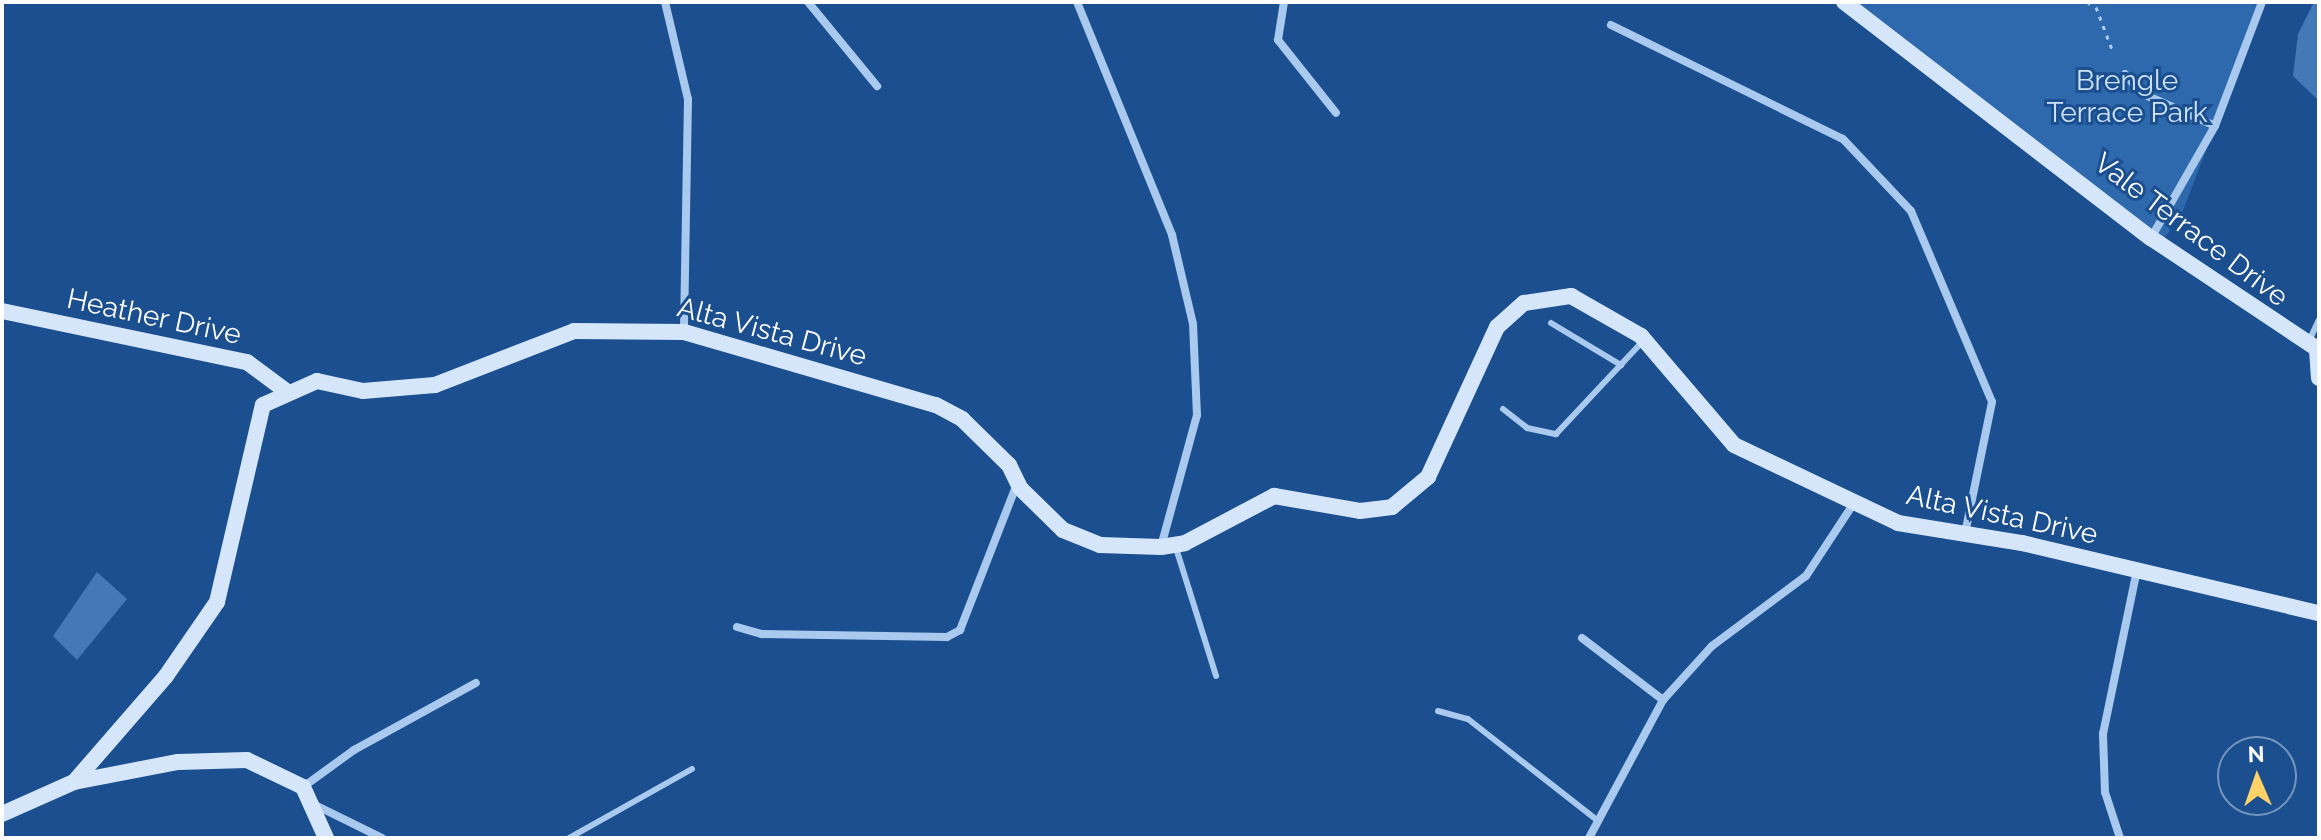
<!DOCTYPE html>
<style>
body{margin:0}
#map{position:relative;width:2321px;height:840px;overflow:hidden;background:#1b4f8f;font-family:Raleway,sans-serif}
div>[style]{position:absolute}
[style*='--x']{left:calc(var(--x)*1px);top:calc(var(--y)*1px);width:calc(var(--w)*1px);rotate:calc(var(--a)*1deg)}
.green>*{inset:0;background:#2e69ad}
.building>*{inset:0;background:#4478b7}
.path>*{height:3px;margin-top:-1.5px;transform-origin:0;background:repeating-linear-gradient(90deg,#a9c9ee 0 4px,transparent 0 10px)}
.lane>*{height:6px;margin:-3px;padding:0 3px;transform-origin:3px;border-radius:3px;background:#a9c9ee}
.street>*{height:8px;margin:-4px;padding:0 4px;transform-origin:4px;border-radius:4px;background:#a9c9ee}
.secondary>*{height:16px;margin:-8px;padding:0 8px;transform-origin:8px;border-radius:8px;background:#d6e6fa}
span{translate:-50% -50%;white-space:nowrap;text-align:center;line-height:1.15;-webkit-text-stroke:6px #1b4f8f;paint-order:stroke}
.park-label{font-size:28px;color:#cfe3fa}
.street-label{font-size:28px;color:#fff}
.frame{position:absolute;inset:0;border:4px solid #fff;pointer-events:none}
.north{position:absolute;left:2217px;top:736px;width:80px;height:80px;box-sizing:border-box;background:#1b4f8f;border:2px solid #7695bc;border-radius:50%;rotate:358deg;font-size:22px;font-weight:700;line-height:32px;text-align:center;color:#fff}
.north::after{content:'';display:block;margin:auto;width:28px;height:36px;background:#ffd166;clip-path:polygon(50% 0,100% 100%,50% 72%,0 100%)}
</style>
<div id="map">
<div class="green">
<div style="clip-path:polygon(1845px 2px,2263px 2px,2182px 213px,2162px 242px)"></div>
</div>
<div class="building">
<div style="clip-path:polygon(2314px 2px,2319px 2px,2319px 101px,2293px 76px,2298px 34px)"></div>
<div style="clip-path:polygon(97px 572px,127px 599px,77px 660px,53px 636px)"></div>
</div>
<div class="path">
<div style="--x:2087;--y:2;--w:10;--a:29"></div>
<div style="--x:2096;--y:7;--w:48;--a:69.3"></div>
</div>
<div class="lane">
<div style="--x:1551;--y:323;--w:82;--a:31"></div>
<div style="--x:2309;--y:341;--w:23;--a:-65"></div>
<div style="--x:1503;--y:409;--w:31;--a:38"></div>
<div style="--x:1527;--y:428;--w:30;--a:12"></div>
<div style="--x:1556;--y:434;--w:126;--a:-46.9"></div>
<div style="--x:1176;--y:548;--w:134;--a:72.6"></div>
<div style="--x:1438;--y:711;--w:31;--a:15"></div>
<div style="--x:1468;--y:719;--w:164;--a:38.1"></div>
<div style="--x:569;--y:838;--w:141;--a:-29.3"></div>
</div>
<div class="street">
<div style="--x:665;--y:2;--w:100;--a:76.7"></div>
<div style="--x:688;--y:99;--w:233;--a:91"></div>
<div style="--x:808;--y:2;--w:109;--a:50.6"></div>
<div style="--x:1077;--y:2;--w:252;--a:67.8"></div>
<div style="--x:1172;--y:235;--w:91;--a:76.7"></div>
<div style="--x:1193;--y:324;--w:91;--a:87.5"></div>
<div style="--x:1197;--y:415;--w:137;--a:105.3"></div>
<div style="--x:1284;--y:2;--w:38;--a:99"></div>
<div style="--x:1278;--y:40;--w:93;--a:51.5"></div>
<div style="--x:1611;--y:25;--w:258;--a:26.2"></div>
<div style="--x:1843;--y:139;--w:99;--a:46.6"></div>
<div style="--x:1911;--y:211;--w:207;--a:67"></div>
<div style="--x:1992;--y:402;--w:135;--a:101.6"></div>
<div style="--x:2125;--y:74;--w:25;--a:50"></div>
<div style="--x:2141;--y:93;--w:81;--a:24"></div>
<div style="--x:2151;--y:238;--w:129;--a:-60.3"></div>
<div style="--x:2215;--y:126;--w:133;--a:-69.2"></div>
<div style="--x:737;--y:627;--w:26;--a:16"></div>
<div style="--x:762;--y:634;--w:185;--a:0.9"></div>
<div style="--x:947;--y:637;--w:15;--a:-28"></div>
<div style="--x:960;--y:630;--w:157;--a:-68.7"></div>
<div style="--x:1582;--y:638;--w:102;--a:37.4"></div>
<div style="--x:303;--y:787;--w:63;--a:-36"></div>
<div style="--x:354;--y:750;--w:139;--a:-28.8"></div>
<div style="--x:315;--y:805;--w:75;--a:26.2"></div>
<div style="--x:1589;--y:838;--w:157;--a:-61.8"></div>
<div style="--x:1663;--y:700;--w:73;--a:-47.8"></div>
<div style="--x:1712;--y:646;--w:117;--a:-36.7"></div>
<div style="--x:1806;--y:576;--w:87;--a:-56.7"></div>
<div style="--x:2120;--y:838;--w:48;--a:-108.1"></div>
<div style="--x:2105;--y:792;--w:58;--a:-92"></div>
<div style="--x:2103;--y:734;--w:167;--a:-78.3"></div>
</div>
<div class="secondary">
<div style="--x:1844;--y:2;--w:387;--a:37.6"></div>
<div style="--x:2151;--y:238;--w:202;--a:33.7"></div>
<div style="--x:2;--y:311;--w:250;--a:11.8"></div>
<div style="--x:247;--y:362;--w:49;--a:36.6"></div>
<div style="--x:2317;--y:350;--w:28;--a:86"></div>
<div style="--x:74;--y:782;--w:106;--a:-10.9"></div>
<div style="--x:178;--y:762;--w:69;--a:-1.7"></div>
<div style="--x:247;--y:760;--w:62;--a:25.7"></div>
<div style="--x:303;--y:787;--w:56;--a:65.7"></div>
<div style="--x:2;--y:814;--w:79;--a:-24"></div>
<div style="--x:74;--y:782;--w:140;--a:-49"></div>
<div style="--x:166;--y:676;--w:90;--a:-55.4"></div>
<div style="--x:217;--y:602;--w:202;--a:-76.9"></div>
<div style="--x:263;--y:405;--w:59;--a:-24"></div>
<div style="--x:317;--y:381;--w:47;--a:12.3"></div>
<div style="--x:363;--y:391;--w:72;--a:-4.8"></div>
<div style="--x:435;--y:385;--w:149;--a:-21.2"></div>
<div style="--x:574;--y:331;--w:110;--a:0.5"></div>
<div style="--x:684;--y:332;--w:262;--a:16.2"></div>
<div style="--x:936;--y:405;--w:30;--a:28"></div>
<div style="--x:962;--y:419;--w:66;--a:44.4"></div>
<div style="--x:1009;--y:465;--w:25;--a:64"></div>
<div style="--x:1020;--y:488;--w:60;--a:44.3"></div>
<div style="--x:1063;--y:530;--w:40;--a:22"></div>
<div style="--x:1100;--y:545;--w:61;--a:1.9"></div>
<div style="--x:1161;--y:547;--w:24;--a:-9"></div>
<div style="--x:1185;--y:543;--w:101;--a:-27.8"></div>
<div style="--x:1274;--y:496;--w:87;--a:9.9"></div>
<div style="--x:1360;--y:511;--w:32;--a:-7"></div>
<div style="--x:1392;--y:507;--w:47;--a:-39.8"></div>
<div style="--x:1428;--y:477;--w:165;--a:-65.3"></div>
<div style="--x:1497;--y:327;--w:36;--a:-42"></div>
<div style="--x:1524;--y:303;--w:48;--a:-8.5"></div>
<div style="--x:1571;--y:296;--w:81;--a:29.7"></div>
<div style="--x:1641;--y:336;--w:143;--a:49.5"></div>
<div style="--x:1734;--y:445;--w:182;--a:25.4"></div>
<div style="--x:1898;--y:523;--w:126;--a:9.2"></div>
<div style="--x:2022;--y:543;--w:305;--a:13.3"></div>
</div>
<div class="park-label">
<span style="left:2127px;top:97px">Brengle<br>Terrace Park</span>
</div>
<div class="street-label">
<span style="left:2191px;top:230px;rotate:37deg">Vale Terrace Drive</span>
<span style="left:154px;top:317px;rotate:12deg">Heather Drive</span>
<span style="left:772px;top:332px;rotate:15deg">Alta Vista Drive</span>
<span style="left:2002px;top:515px;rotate:12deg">Alta Vista Drive</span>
</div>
<div class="frame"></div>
<div class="north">N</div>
</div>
